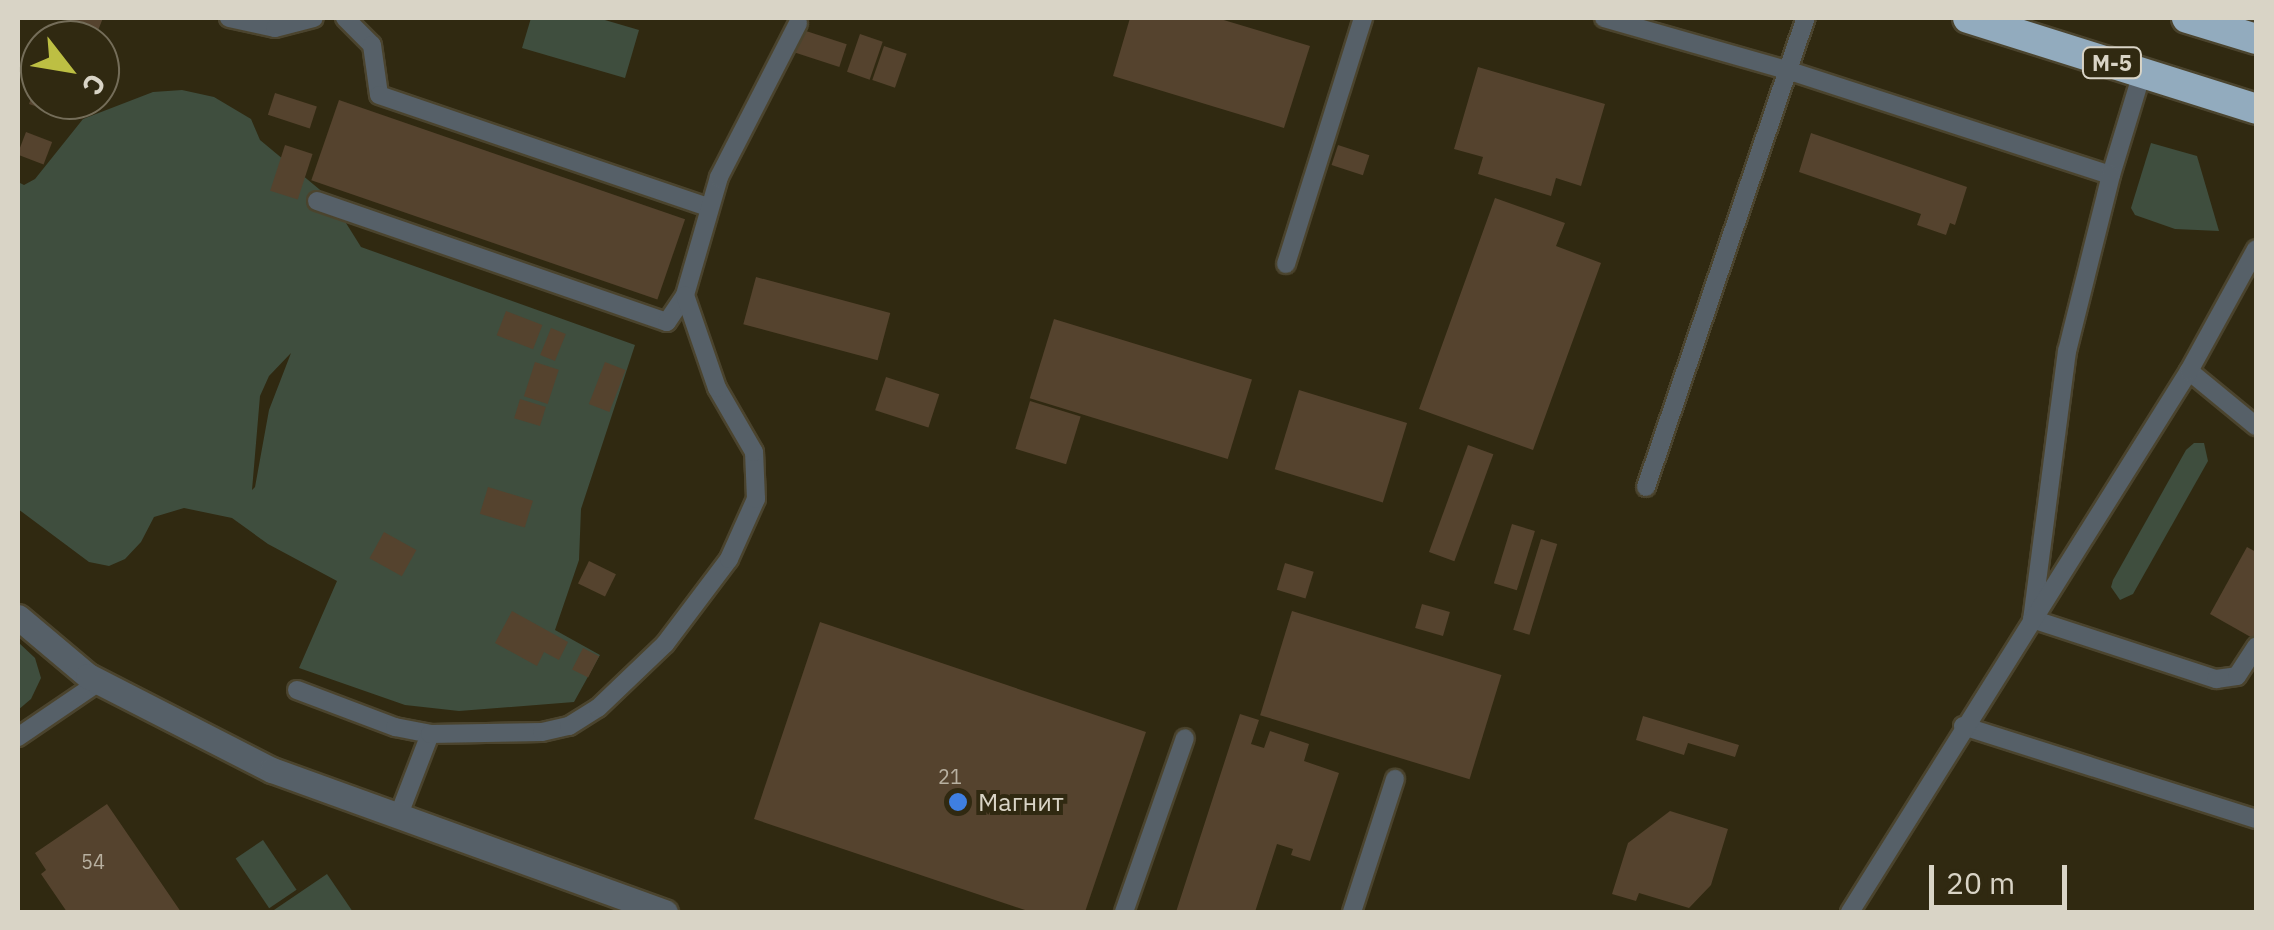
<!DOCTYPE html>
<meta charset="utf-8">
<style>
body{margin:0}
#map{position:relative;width:2274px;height:930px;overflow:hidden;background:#302911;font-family:"IBM Plex Sans",sans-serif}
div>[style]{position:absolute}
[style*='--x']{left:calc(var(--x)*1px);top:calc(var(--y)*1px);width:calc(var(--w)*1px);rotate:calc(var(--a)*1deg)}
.green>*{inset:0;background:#3f4e3e;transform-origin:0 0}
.building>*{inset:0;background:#55432e;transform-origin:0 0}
.roads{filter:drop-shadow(2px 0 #4b442e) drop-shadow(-2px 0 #4b442e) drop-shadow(0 2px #4b442e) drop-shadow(0 -2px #4b442e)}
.lane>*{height:18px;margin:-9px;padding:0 9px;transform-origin:9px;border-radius:9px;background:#566068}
.street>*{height:25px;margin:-12.5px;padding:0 12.5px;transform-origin:12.5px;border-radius:12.5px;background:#566068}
.highway>*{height:30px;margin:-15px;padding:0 15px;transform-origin:15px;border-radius:15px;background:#92abbe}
.dots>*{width:28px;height:28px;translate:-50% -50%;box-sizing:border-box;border:5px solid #302911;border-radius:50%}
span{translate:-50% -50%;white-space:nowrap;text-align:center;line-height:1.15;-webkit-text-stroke:8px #302911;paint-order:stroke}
.number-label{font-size:20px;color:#b8b0a0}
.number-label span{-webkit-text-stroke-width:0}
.shield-label span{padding:2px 8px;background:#302911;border:2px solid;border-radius:8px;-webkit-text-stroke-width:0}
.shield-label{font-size:22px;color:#d9d4c6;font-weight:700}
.poi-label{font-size:25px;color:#d9d4c6}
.left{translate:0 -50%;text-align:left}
.frame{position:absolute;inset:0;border:20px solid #d9d4c6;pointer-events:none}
.north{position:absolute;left:20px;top:20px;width:100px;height:100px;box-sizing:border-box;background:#302911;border:2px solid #746d59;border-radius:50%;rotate:121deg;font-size:28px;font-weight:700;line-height:40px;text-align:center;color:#d9d4c6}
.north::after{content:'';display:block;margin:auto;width:35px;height:45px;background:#bdbf43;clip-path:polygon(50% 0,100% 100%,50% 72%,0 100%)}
.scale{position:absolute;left:1929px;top:865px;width:138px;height:45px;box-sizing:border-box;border:5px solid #d9d4c6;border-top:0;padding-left:12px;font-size:30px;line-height:35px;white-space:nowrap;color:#d9d4c6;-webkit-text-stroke:8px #302911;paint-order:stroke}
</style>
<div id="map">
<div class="green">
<div style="clip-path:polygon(531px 18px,598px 18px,639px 30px,625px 78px,522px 48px)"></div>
<div style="clip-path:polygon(evenodd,182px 90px,214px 97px,251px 119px,260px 140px,331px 199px,361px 247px,635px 345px,581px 509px,579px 560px,555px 630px,600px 655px,574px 702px,459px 711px,405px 705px,299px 668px,337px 581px,268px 544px,232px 518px,184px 508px,154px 517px,141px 542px,125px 559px,109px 566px,89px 562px,18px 509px,18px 182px,24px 185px,35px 179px,83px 119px,153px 92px,182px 90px,291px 353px,269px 410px,255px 487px,252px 490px,260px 396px,269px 376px,291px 353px)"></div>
<div style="clip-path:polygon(2151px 143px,2197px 156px,2219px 231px,2175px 229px,2135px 215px,2131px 208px)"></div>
<div style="clip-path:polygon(2194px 443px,2204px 443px,2208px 461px,2133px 594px,2120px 600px,2111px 587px,2113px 580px,2186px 450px)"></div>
<div style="clip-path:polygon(18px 642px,35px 658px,41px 678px,31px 699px,18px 710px)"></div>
<div style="left:263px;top:840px;width:60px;height:33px;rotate:56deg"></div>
<div style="clip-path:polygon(327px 874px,353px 912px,271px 912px)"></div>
</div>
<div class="building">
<div style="clip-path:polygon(60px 18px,103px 18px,97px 33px,105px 35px,101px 49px,100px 40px,61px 40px,68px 21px)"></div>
<div style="clip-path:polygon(1130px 18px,1217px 18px,1310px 46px,1284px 128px,1113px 76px)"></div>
<div style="left:803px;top:30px;width:46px;height:24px;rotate:18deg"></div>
<div style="left:860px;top:34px;width:24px;height:40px;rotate:19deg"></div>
<div style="left:884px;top:46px;width:24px;height:36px;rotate:19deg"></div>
<div style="clip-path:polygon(1478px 67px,1605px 104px,1581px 186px,1556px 178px,1551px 196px,1478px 174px,1483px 157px,1454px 149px)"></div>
<div style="clip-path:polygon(40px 73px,40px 100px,59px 100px,55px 113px,29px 104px)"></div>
<div style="left:275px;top:93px;width:44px;height:23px;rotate:18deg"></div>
<div style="left:339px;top:100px;width:366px;height:85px;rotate:19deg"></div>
<div style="left:26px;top:132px;width:28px;height:24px;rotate:21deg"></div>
<div style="clip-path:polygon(1811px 133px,1967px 187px,1955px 225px,1950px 223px,1946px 235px,1917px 225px,1921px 214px,1799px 172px)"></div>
<div style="left:285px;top:145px;width:29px;height:48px;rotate:18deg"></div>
<div style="left:1338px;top:145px;width:33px;height:21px;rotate:18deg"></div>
<div style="clip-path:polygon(1495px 198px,1565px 223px,1556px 246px,1601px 263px,1533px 450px,1419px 409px)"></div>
<div style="left:756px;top:277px;width:139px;height:49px;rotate:15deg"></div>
<div style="left:506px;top:311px;width:39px;height:26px;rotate:21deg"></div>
<div style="left:1054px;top:319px;width:207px;height:83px;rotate:17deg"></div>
<div style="left:551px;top:328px;width:16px;height:29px;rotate:22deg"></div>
<div style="left:535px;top:362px;width:25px;height:36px;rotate:18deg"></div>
<div style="left:605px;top:362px;width:22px;height:45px;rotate:21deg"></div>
<div style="left:886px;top:377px;width:56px;height:35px;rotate:18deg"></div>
<div style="left:1299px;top:390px;width:113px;height:83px;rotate:17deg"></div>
<div style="left:520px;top:399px;width:27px;height:20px;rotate:17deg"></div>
<div style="left:1030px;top:401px;width:53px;height:50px;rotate:17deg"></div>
<div style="left:1468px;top:445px;width:27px;height:114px;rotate:20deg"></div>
<div style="left:488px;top:487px;width:47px;height:28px;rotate:17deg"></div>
<div style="left:1512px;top:524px;width:24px;height:62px;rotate:17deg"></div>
<div style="left:384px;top:532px;width:37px;height:30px;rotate:29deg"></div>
<div style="left:1541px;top:539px;width:17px;height:95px;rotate:17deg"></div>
<div style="clip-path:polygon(2247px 547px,2256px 552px,2256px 640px,2210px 614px)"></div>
<div style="left:589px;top:561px;width:30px;height:25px;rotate:26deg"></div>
<div style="left:1285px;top:563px;width:30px;height:28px;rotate:17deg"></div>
<div style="left:1422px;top:604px;width:29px;height:25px;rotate:16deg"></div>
<div style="clip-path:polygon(512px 611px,568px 642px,559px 660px,544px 652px,537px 666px,495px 643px)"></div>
<div style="left:1292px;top:611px;width:219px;height:109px;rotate:17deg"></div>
<div style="clip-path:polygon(820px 622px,1146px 732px,1085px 912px,1031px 912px,754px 819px)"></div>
<div style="left:583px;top:648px;width:18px;height:24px;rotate:27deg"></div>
<div style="clip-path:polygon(1240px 714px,1259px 720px,1251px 744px,1264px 748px,1270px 731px,1309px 744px,1304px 761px,1339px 773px,1310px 861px,1291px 855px,1293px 849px,1277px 844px,1255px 912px,1176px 912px)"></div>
<div style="clip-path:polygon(1643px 716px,1739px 745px,1735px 757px,1688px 743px,1684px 755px,1636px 740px)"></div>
<div style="clip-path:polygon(107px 804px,181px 912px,67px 912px,41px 874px,46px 870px,35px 853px)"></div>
<div style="clip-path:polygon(1670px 811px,1728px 829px,1711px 885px,1689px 908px,1639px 893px,1636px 901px,1612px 894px,1628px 843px)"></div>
</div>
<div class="roads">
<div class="lane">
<div style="--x:229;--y:18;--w:47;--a:12.3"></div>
<div style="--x:275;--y:28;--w:40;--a:-14.4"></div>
<div style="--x:345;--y:18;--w:38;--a:45"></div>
<div style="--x:372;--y:45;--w:50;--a:82"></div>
<div style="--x:379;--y:95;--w:348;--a:18.8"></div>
<div style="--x:1604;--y:18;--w:193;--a:15.9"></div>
<div style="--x:1790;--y:71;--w:337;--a:18"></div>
<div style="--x:2142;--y:73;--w:107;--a:106.9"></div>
<div style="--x:2111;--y:175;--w:181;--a:104"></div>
<div style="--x:2067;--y:351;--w:270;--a:97.4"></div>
<div style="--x:2032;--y:619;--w:194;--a:18.1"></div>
<div style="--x:2216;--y:679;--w:21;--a:-8"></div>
<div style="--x:2237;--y:676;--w:35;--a:-57"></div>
<div style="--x:317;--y:201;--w:370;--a:19.1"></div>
<div style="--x:667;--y:322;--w:32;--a:-56"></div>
<div style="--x:685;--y:295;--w:123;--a:-73.9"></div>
<div style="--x:719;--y:177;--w:173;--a:-62.8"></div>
<div style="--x:1286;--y:264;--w:258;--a:-72.6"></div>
<div style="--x:2189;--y:371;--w:87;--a:39.4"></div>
<div style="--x:1646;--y:487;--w:496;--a:-71.2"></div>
<div style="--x:297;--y:690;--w:105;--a:20.7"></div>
<div style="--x:395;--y:727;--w:36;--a:11"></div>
<div style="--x:1963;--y:726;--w:307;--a:17.6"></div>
<div style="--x:18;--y:737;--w:98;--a:-34.2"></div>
<div style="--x:398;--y:817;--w:89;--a:-68.9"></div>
<div style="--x:430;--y:734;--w:112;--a:-1"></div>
<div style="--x:542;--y:732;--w:28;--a:-13"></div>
<div style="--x:569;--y:726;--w:34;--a:-32"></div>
<div style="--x:598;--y:708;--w:93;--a:-43.7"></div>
<div style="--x:665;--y:644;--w:106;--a:-53"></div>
<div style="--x:729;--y:559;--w:66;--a:-65.8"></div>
<div style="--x:756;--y:499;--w:47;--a:-92.4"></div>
<div style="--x:754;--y:452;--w:74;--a:-120"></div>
<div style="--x:717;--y:388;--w:98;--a:-109"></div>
<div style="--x:1124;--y:912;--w:184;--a:-70.7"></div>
<div style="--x:1352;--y:912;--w:140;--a:-72.1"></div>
<div style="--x:1850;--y:912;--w:638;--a:-57.93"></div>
<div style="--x:2189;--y:371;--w:139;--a:-61.2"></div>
</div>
<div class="street">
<div style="--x:18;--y:617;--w:92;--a:40.1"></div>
<div style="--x:88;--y:676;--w:207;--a:27.1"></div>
<div style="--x:272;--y:770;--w:418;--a:19.9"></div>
</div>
<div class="highway">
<div style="--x:1968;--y:18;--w:302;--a:17.5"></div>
<div style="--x:2187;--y:18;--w:72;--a:16.9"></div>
</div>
</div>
<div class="dots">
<div style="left:958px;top:802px;background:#3f7fe0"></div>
</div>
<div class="number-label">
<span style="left:950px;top:776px">21</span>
<span style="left:93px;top:861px">54</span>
</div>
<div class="shield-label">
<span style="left:2112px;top:63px">М-5</span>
</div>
<div class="poi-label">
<span class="left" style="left:978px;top:802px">Магнит</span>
</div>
<div class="frame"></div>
<div class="north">С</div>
<div class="scale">20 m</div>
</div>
